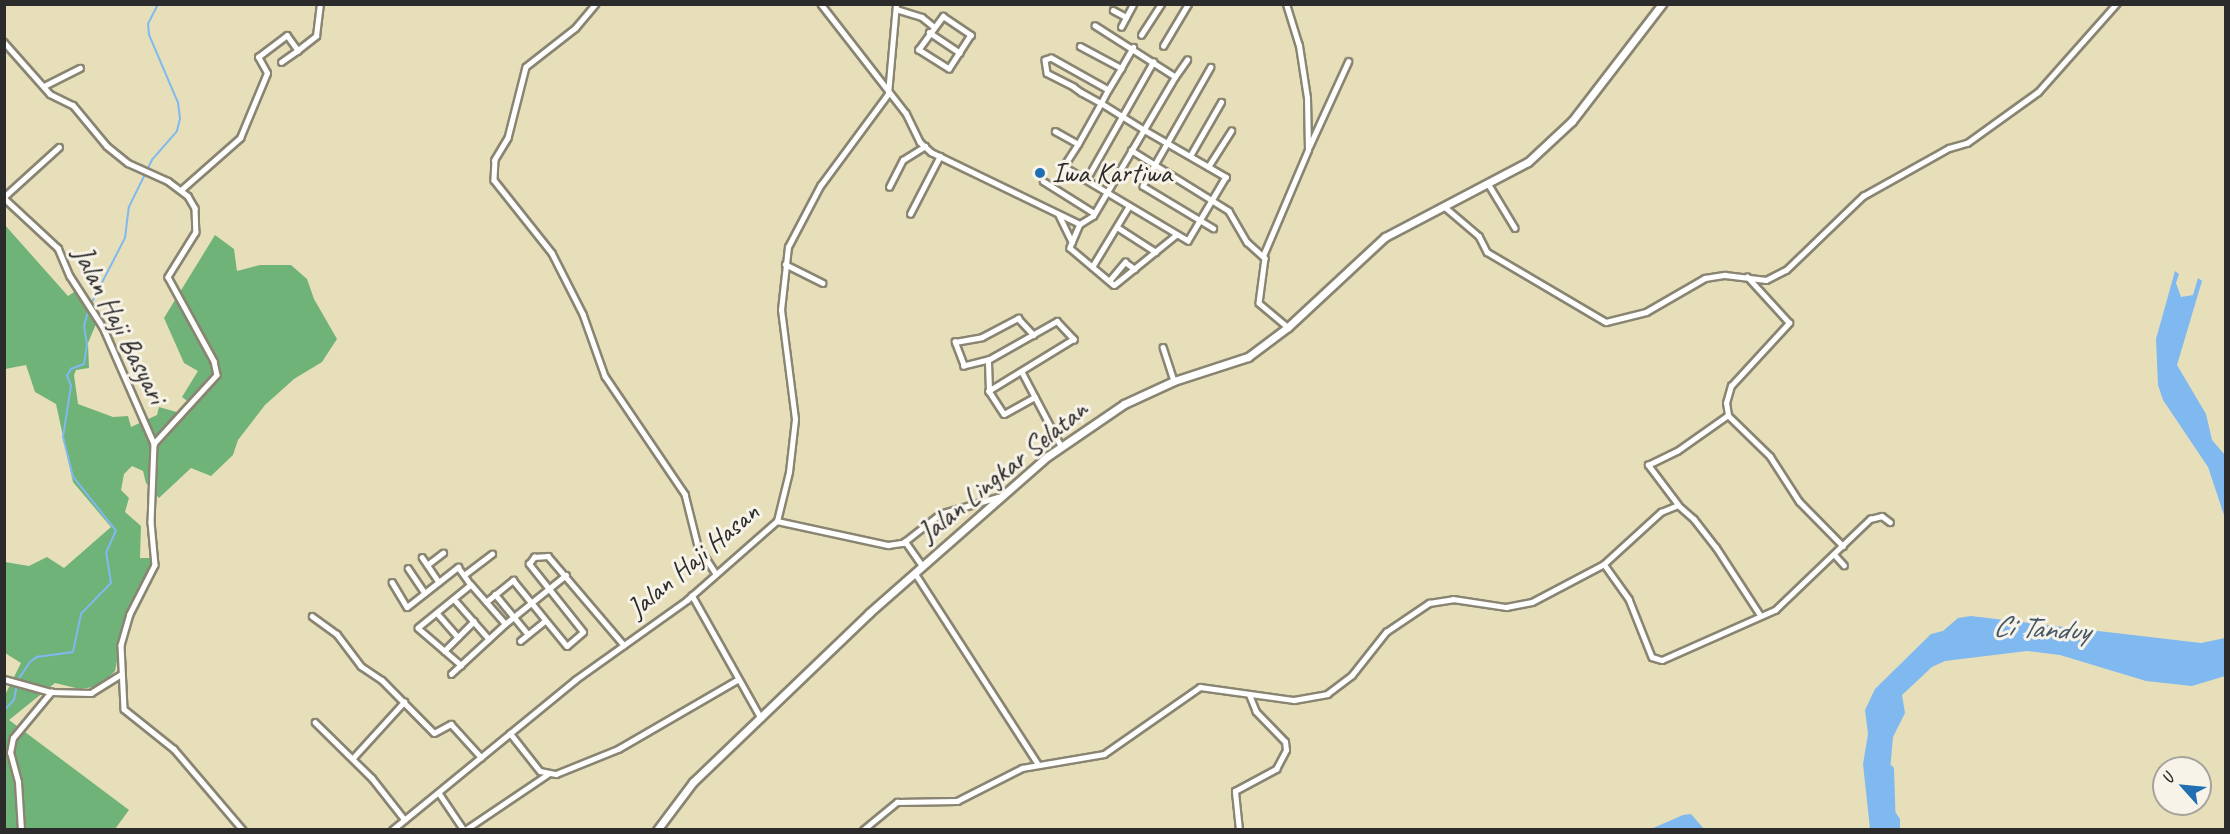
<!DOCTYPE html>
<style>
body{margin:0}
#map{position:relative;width:2230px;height:834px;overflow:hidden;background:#e7dfba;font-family:Caveat,sans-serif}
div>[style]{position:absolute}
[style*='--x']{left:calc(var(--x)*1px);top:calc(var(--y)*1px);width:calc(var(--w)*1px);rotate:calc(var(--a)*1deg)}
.forest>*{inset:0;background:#6fb378}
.water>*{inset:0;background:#7fb9f0}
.stream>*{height:1.5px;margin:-0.75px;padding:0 0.75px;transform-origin:0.75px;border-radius:0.75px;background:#7fb9f0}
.river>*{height:9px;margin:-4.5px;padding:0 4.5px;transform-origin:4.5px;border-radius:4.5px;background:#7fb9f0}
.roads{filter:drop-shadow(2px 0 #898572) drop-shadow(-2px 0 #898572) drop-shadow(0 2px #898572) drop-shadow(0 -2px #898572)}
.street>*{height:4.5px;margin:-2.25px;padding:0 2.25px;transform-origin:2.25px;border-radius:2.25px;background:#fff}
.secondary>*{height:7px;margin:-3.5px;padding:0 3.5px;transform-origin:3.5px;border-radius:3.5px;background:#fff}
.dots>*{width:16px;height:16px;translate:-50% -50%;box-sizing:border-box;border:3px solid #f7f3e8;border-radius:50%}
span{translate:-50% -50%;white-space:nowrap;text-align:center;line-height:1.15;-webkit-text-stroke:6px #f7f3e8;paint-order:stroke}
.poi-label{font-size:28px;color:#2b2b2b}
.left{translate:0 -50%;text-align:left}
.street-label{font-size:28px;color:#2b2b2b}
.water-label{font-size:30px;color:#445666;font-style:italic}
.frame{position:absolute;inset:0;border:6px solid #2b2b2b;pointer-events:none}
.north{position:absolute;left:2152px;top:756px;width:60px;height:60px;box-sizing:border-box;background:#f7f3e8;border:2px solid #a5a39c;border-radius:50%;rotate:297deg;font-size:16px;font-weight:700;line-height:24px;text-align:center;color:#2b2b2b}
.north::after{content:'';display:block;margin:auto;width:21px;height:27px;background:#1f6fb2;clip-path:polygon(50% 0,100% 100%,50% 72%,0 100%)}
</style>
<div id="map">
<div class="forest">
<div style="clip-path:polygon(4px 224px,68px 296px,77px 290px,96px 324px,88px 343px,89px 368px,76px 370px,74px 375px,78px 404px,113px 417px,128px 416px,131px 427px,157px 415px,159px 407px,187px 415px,194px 406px,182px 397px,198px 371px,184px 363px,164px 318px,215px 235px,234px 249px,237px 271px,260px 265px,291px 265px,307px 279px,314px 299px,337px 339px,322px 362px,294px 379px,265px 405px,238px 440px,233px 455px,211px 476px,191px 468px,159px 498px,146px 483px,143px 471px,132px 466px,124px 474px,121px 490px,129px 498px,125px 512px,141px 526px,140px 558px,150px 558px,150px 571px,125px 621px,115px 671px,100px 686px,80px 689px,55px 683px,9px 720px,129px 810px,115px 829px,5px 829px,5px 695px,21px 663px,5px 653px,5px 562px,29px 566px,47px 557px,64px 568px,111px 527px,73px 482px,56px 404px,35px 392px,26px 365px,5px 369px)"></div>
</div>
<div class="water">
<div style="clip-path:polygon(2175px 271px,2179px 274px,2176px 283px,2181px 297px,2193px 295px,2198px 278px,2202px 281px,2177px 365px,2206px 414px,2212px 440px,2225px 455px,2225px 518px,2208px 467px,2163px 400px,2158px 385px,2156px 339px)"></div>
<div style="clip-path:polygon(1971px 616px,2201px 643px,2225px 638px,2225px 676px,2192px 686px,2146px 681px,2060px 655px,2027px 651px,1945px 661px,1932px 667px,1902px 695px,1905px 713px,1893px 737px,1888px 793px,1890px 804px,1900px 819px,1900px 829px,1870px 829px,1863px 764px,1868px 734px,1865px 710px,1875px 689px,1931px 634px,1943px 631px,1958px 618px)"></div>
<div style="clip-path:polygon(1691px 814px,1704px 829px,1651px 829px,1683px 815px)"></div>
</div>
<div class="stream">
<div style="--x:91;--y:304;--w:74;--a:-62.7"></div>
<div style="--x:125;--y:238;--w:31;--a:-83"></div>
<div style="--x:129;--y:207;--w:52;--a:-63.9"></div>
<div style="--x:152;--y:160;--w:38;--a:-49"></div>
<div style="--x:177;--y:131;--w:12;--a:-76"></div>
<div style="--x:180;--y:119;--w:16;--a:-97"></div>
<div style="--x:178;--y:103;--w:74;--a:-113.1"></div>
<div style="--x:149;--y:35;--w:11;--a:-95"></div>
<div style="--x:148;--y:24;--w:22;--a:-63"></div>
<div style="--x:4;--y:711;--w:15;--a:-48"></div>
<div style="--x:14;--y:700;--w:20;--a:-79"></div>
<div style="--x:18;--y:680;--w:22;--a:-56"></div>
<div style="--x:30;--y:662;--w:9;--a:-36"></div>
<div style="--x:37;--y:657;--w:36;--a:-8"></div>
<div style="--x:73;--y:652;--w:39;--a:-78"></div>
<div style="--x:81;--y:614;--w:43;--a:-45.9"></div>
<div style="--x:111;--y:583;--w:30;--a:-99"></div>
<div style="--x:106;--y:553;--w:24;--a:-66"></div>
<div style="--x:116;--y:531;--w:69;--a:-128.5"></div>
<div style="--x:73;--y:477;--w:41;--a:-104"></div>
<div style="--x:63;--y:437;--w:52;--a:-81.1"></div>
<div style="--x:71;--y:386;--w:11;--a:-112"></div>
<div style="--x:67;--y:376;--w:8;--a:-60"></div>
<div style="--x:71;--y:369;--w:14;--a:-21"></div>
<div style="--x:84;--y:364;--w:19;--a:-81"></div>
<div style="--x:87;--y:345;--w:19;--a:-99"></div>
<div style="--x:84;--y:326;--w:19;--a:-74"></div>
</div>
<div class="river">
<div style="--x:1889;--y:769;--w:61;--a:88.1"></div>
</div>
<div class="roads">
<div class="street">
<div style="--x:596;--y:4;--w:31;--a:130"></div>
<div style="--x:576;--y:28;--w:63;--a:142"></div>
<div style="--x:526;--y:67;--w:73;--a:104.2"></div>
<div style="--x:508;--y:138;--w:26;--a:121"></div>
<div style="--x:495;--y:160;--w:20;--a:93"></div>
<div style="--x:494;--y:180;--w:93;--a:51.5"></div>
<div style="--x:552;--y:253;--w:68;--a:63.1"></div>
<div style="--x:583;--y:314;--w:66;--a:70.5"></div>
<div style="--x:605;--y:376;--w:143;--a:55.9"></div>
<div style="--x:685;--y:494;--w:54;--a:76"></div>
<div style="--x:698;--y:546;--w:33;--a:57"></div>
<div style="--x:821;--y:4;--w:138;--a:52.1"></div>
<div style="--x:906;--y:113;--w:32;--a:64"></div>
<div style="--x:920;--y:142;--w:15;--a:42"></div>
<div style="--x:931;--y:152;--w:165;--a:25.8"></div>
<div style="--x:1080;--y:224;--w:15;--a:-32"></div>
<div style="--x:1093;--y:216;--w:161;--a:-59.5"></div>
<div style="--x:1175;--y:77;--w:95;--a:-147.5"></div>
<div style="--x:896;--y:9;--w:27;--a:17"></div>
<div style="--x:922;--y:17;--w:14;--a:39"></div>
<div style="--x:1113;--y:10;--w:15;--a:28"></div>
<div style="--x:943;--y:16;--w:34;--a:34"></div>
<div style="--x:971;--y:35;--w:40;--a:122.9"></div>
<div style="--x:949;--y:69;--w:36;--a:-148"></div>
<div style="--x:918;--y:50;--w:42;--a:-53.7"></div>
<div style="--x:1121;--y:27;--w:26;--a:-62"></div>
<div style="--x:929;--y:32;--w:37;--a:34"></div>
<div style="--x:1141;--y:35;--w:37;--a:-57"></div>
<div style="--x:4;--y:42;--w:69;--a:48.5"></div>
<div style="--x:50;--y:94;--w:25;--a:26"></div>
<div style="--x:73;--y:105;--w:53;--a:50.3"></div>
<div style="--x:107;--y:146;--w:27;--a:39"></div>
<div style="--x:128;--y:163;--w:44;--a:24.2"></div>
<div style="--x:168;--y:181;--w:25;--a:37"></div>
<div style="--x:188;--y:196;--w:14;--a:60"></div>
<div style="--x:195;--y:208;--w:24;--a:88"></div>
<div style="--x:196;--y:232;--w:53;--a:121.9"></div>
<div style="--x:168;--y:277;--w:96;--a:61.3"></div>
<div style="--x:214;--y:361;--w:14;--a:78"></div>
<div style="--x:217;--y:375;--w:93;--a:132.4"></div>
<div style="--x:1080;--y:46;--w:47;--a:28.2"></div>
<div style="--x:1163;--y:46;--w:49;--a:-59.2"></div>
<div style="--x:281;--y:62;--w:21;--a:-35"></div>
<div style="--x:1211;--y:67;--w:137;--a:119.7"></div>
<div style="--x:1143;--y:186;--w:82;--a:31"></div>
<div style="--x:1175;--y:77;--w:21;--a:-55"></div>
<div style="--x:44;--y:86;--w:40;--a:-26.6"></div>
<div style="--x:1108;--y:90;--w:65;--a:-150.7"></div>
<div style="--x:1051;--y:58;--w:6;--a:162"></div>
<div style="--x:1045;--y:60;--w:13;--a:81"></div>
<div style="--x:1047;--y:73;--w:30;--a:27"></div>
<div style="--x:1074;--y:87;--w:9;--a:36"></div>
<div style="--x:1081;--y:92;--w:23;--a:29"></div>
<div style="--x:1101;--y:103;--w:49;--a:31.8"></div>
<div style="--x:1143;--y:129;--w:96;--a:30"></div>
<div style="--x:1226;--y:177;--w:74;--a:120.7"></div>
<div style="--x:1188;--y:241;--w:144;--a:-149.2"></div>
<div style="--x:1064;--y:167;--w:3;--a:-72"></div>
<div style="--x:1065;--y:164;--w:24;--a:-57"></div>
<div style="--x:1078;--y:144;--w:47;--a:-60.7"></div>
<div style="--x:1101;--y:103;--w:15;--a:-62"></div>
<div style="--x:1108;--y:90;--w:26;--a:-59"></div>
<div style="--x:1121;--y:68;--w:24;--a:-60"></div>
<div style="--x:1055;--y:131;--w:26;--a:29"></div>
<div style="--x:1309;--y:147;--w:94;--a:-65.4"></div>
<div style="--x:1131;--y:150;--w:115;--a:31.9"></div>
<div style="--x:1229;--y:211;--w:36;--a:60"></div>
<div style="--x:1247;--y:242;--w:24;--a:42"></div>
<div style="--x:1265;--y:258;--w:45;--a:97.6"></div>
<div style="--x:1259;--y:303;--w:38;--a:40"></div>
<div style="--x:1190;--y:156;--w:62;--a:-60.1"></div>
<div style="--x:1208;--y:167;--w:43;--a:-57.4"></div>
<div style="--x:1086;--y:180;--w:136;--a:-60.4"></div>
<div style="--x:1043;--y:181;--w:60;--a:32.1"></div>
<div style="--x:1489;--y:185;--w:50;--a:58.8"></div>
<div style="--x:889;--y:187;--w:30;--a:-63"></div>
<div style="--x:903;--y:160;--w:26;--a:-32"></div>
<div style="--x:181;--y:190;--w:79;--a:-41.4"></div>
<div style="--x:240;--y:138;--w:70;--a:-67.4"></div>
<div style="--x:267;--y:73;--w:18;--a:-119"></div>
<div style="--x:258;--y:57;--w:36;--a:-37"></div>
<div style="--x:287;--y:35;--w:19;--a:54"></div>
<div style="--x:298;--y:50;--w:23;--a:-38"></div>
<div style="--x:316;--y:36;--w:32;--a:-83"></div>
<div style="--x:4;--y:197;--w:74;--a:-42.3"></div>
<div style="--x:4;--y:198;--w:74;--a:42.8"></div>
<div style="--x:58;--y:248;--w:30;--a:67"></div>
<div style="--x:70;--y:276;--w:61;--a:57.1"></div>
<div style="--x:103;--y:327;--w:128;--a:66.4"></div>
<div style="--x:154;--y:444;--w:78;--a:92.2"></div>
<div style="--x:151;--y:522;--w:43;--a:84.7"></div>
<div style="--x:155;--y:565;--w:55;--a:117"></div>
<div style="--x:130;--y:614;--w:32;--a:106"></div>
<div style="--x:121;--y:645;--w:64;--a:87.3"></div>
<div style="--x:124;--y:709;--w:64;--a:38.7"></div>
<div style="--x:174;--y:749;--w:106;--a:49.6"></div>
<div style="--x:1446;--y:208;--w:43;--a:40.3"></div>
<div style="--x:1479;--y:236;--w:18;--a:63"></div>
<div style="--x:1487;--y:252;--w:138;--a:30.5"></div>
<div style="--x:1606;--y:322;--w:41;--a:-14"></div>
<div style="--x:1646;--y:312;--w:68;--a:-30"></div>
<div style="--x:1705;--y:278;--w:20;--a:-9"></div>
<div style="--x:1725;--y:275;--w:41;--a:7"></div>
<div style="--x:1766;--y:280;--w:22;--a:-27"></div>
<div style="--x:1786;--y:270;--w:107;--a:-43.9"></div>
<div style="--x:1863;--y:196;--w:98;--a:-29.2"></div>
<div style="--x:1949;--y:148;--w:19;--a:-16"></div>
<div style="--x:1967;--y:143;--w:87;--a:-35.7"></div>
<div style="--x:2038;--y:92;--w:118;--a:-48.4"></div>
<div style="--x:910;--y:214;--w:65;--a:-62.7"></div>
<div style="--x:1059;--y:215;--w:30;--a:64"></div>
<div style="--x:1080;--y:224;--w:26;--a:113"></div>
<div style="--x:1070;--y:248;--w:57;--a:40.1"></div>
<div style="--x:1114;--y:285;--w:80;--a:-38.9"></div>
<div style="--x:1117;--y:227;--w:46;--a:32.7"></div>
<div style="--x:1263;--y:256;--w:115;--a:-67"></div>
<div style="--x:1308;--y:150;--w:52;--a:-91.1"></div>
<div style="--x:1307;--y:98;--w:53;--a:-98.7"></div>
<div style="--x:1299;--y:46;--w:44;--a:-107.2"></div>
<div style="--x:785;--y:264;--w:42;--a:26.6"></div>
<div style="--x:1092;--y:267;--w:71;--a:-58.8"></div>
<div style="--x:1109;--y:281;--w:25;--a:-50"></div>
<div style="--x:1125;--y:262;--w:12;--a:35"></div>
<div style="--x:1057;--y:321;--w:25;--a:47"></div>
<div style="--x:1074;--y:339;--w:100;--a:148.5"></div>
<div style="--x:989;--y:391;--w:31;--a:-92"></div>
<div style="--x:988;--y:360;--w:79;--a:-29.5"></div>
<div style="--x:1163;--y:347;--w:36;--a:72"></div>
<div style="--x:988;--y:360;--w:25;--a:166"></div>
<div style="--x:964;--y:366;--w:26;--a:-111"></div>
<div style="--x:955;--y:342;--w:27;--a:-10"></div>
<div style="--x:982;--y:337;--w:41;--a:-27.8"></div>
<div style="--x:1018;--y:318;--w:23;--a:47"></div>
<div style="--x:1022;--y:372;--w:84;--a:62.2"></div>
<div style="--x:989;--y:391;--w:27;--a:57"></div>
<div style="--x:1004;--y:414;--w:35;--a:-29"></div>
<div style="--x:1728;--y:415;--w:12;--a:-99"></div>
<div style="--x:1726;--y:403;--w:18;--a:-74"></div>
<div style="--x:1731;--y:386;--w:86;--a:-47.4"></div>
<div style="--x:1789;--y:323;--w:62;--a:-132.4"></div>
<div style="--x:1678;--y:505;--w:50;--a:-126.9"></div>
<div style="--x:1648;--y:465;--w:32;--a:-26"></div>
<div style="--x:1677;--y:451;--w:62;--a:-35.2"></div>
<div style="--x:1728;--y:415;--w:59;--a:44.3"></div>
<div style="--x:1770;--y:456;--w:54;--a:57.2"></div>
<div style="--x:1799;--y:501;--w:63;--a:45.6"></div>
<div style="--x:777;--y:521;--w:114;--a:12.2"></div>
<div style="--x:888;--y:545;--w:15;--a:-8"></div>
<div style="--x:903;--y:543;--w:47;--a:-38.1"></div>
<div style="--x:940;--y:514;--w:60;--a:-16.3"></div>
<div style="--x:905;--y:541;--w:29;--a:55"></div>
<div style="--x:1834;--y:554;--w:15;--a:48"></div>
<div style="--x:422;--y:557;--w:30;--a:56"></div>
<div style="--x:1604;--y:564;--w:77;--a:-42.4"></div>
<div style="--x:1661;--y:512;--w:18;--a:-22"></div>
<div style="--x:1678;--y:505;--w:21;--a:41"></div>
<div style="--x:1694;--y:519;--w:36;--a:52"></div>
<div style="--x:1716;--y:547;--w:82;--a:56.9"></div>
<div style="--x:427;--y:565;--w:20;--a:-37"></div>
<div style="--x:408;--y:568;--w:30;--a:56"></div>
<div style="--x:915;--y:573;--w:227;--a:57.2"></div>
<div style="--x:464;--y:575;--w:35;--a:-37"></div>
<div style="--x:392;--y:582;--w:29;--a:59"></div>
<div style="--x:407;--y:607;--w:65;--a:-38.1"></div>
<div style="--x:458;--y:567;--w:22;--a:54"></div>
<div style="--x:495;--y:594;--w:52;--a:50.5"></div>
<div style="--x:692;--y:595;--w:141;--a:60.7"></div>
<div style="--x:454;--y:599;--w:53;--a:48.8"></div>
<div style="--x:486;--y:602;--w:35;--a:-39"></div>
<div style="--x:513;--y:580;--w:85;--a:50.7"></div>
<div style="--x:567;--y:646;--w:21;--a:-41"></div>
<div style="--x:583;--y:632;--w:87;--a:-128.5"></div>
<div style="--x:529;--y:564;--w:9;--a:-54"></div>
<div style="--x:534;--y:557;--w:14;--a:-4"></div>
<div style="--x:548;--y:556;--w:117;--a:49.5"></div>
<div style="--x:437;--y:613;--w:32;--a:49"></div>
<div style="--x:312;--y:616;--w:31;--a:36"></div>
<div style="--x:337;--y:634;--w:40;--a:53"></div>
<div style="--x:361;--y:666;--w:25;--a:34"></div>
<div style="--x:382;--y:680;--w:74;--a:45.5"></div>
<div style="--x:434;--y:733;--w:19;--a:-28"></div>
<div style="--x:451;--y:724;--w:45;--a:47.7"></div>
<div style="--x:505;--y:624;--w:78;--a:-38.8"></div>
<div style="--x:520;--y:641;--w:32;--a:-39"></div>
<div style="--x:444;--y:651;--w:42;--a:-45"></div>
<div style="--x:451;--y:674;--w:74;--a:-42.8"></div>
<div style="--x:505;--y:624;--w:52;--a:-131.1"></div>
<div style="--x:471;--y:585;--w:68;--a:140.9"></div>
<div style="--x:418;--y:628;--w:57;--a:40.7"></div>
<div style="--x:4;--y:679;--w:49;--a:15.5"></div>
<div style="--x:315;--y:722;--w:80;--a:44.5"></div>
<div style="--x:372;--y:778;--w:53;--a:51.8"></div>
<div style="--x:510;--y:733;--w:48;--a:51.7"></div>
<div style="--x:540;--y:771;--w:16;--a:11"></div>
<div style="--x:556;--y:774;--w:67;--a:-22"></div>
<div style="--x:618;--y:749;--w:138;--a:-30.1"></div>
<div style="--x:353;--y:758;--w:76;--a:-47.7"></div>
<div style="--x:439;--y:793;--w:45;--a:56"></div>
<div style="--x:21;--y:830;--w:48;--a:-93.6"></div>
<div style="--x:18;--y:782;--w:30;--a:-105"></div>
<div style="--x:10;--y:753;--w:15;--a:-79"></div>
<div style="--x:13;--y:738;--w:60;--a:-50.4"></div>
<div style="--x:51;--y:692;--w:40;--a:1.4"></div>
<div style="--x:91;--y:693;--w:34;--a:-32"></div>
<div style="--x:392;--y:830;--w:237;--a:-39.3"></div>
<div style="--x:575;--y:680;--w:138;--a:-35.5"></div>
<div style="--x:687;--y:600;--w:120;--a:-41.3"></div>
<div style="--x:777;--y:521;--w:50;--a:-76.2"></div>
<div style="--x:789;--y:472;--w:53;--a:-83.5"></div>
<div style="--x:795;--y:419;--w:110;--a:-97.3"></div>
<div style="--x:781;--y:310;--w:63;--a:-83.7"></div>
<div style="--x:788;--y:247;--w:69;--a:-62.3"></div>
<div style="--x:820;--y:186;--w:114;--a:-53.5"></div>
<div style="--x:888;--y:94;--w:90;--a:-84.9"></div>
<div style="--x:465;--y:830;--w:100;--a:-34"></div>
<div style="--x:863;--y:830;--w:44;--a:-39.5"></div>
<div style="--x:897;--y:802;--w:60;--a:-1"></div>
<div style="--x:957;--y:801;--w:73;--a:-26.9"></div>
<div style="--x:1022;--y:768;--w:83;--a:-9.7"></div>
<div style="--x:1104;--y:754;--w:117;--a:-34.9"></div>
<div style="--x:1200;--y:687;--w:95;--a:7.9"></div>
<div style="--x:1294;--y:700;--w:34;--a:-10"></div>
<div style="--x:1327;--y:694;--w:31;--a:-37"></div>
<div style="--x:1352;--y:675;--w:55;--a:-51.7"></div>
<div style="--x:1386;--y:632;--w:52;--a:-34"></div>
<div style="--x:1429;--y:603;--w:24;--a:-9"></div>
<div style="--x:1453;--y:599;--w:54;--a:8.6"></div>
<div style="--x:1506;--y:607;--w:26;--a:-11"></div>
<div style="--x:1532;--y:602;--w:81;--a:-27.8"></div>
<div style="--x:1604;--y:564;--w:43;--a:54.5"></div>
<div style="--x:1629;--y:599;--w:62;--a:68.4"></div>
<div style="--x:1652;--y:657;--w:10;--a:17"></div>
<div style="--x:1662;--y:660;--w:124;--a:-23.9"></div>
<div style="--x:1775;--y:610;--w:132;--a:-43.8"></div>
<div style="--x:1870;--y:519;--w:12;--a:-14"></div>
<div style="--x:1882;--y:516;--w:10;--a:37"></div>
<div style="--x:1239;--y:830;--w:39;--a:-96"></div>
<div style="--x:1235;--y:791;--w:47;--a:-28.2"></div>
<div style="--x:1276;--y:769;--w:21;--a:-62"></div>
<div style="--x:1286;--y:750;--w:8;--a:-97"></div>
<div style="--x:1285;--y:742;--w:42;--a:-134"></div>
<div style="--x:1256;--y:712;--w:18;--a:-112"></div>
</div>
<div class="secondary">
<div style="--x:657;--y:830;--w:60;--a:-53.1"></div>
<div style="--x:693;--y:782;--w:244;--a:-43.8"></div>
<div style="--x:869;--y:613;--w:238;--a:-41.3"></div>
<div style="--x:1048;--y:456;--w:92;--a:-34.4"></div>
<div style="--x:1124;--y:404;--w:55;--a:-24.7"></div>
<div style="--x:1174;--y:381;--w:78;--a:-18"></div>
<div style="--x:1248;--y:357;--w:50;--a:-36.9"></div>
<div style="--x:1288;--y:327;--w:132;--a:-42.9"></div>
<div style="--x:1385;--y:237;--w:161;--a:-27.7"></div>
<div style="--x:1528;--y:162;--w:60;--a:-43"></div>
<div style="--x:1572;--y:121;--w:148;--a:-52.4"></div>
</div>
</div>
<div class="dots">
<div style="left:1040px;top:173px;background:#1f6fb2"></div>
</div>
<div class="poi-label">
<span class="left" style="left:1052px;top:173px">Iwa Kartiwa</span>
</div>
<div class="street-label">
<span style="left:120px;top:325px;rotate:63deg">Jalan Haji Basyari</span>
<span style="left:1003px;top:471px;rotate:-39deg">Jalan Lingkar Selatan</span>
<span style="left:693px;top:560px;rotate:-40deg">Jalan Haji Hasan</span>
</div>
<div class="water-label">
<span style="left:2041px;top:628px;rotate:3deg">Ci Tanduy</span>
</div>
<div class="frame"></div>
<div class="north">U</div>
</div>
